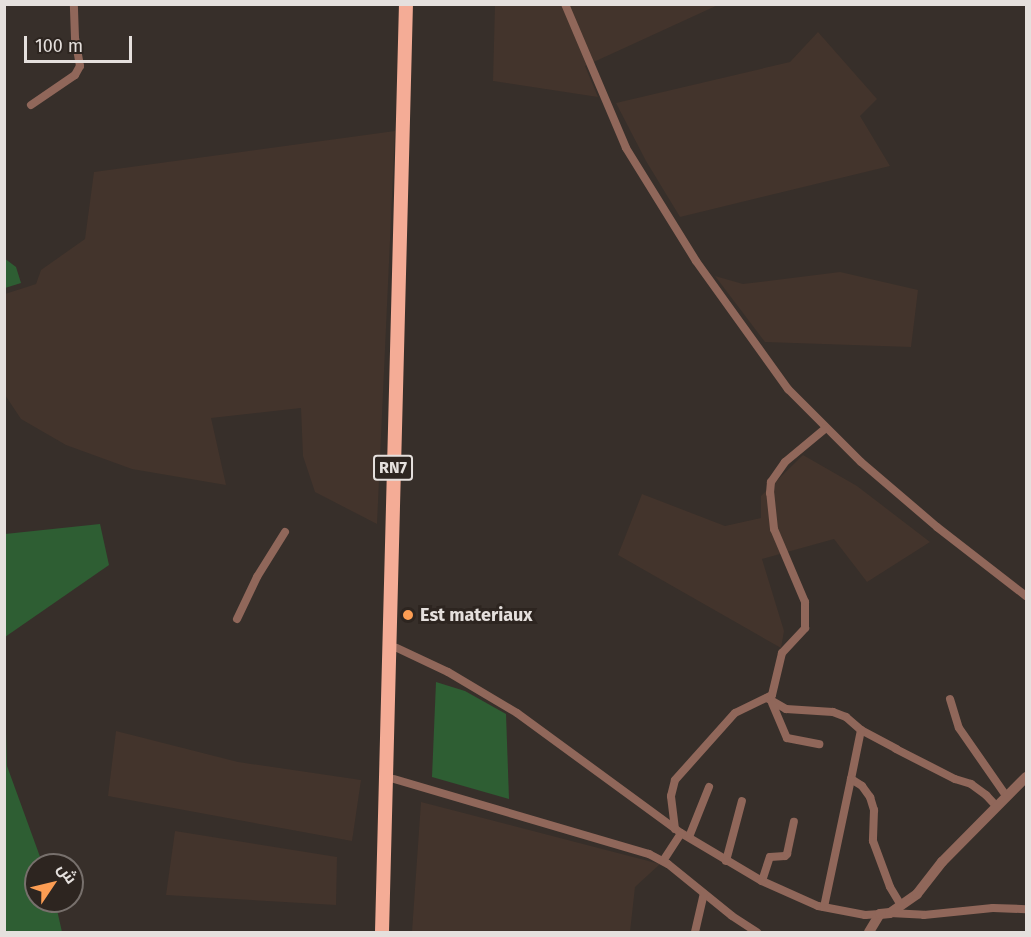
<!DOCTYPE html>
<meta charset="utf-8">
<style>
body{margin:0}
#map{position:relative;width:1031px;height:937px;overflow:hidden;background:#372f2a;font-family:"Fira Sans",Cairo,sans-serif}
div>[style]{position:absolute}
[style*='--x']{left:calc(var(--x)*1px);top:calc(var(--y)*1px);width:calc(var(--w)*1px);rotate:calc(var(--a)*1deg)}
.built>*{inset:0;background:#43342c}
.green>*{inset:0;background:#2e5e33}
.minor>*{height:8px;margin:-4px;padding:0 4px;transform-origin:4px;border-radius:4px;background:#90675a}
.tertiary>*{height:10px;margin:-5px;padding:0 5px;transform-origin:5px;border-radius:5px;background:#90675a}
.trunk>*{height:14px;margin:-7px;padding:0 7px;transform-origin:7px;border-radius:7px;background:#f4ac96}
.dots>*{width:16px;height:16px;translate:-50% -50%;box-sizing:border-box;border:3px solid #2d2520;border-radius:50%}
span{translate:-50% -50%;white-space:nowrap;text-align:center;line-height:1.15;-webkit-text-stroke:6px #2d2520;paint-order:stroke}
.shield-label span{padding:2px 4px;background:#2d2520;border:2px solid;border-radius:4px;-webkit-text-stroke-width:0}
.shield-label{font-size:16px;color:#e5e0dd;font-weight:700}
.poi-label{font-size:18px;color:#e5e0dd;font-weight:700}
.left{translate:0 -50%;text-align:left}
.frame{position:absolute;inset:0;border:6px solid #e5e0dd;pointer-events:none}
.north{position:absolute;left:24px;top:853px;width:60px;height:60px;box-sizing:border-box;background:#2d2520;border:2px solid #77706c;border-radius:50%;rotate:55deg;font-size:16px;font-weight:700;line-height:24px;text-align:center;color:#e5e0dd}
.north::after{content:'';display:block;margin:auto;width:21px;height:27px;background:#fc9d53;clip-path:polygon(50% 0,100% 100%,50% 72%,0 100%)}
.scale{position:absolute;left:24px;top:36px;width:108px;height:27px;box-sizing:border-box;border:3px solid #e5e0dd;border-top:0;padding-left:8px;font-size:18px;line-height:21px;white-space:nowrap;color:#e5e0dd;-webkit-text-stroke:4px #2d2520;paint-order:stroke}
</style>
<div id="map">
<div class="built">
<div style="clip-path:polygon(495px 5px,718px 5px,585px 66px,598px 97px,493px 81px)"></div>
<div style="clip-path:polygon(818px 32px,877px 99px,860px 116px,890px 166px,680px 217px,646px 161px,616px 103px,790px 62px)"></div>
<div style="clip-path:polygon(395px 131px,377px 524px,315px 492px,303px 456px,301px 408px,211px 418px,226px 485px,132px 469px,66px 445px,21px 419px,5px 395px,5px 294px,36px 284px,41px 270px,85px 239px,94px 172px)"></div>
<div style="clip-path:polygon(840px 272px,918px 290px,911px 347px,765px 342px,715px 276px,743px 284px)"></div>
<div style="clip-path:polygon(803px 455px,857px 486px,930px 542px,867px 582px,834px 539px,762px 559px,784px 631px,781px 648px,618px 555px,642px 494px,725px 526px,761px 518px,761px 496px)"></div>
<div style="clip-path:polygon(116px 731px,238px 762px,361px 780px,352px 841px,108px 796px)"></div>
<div style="clip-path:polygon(421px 802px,660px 864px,635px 887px,630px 932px,412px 932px)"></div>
<div style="clip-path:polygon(175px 831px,337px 857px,336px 905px,166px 895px)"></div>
</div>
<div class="green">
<div style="clip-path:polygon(4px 258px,16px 267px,21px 283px,5px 288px)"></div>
<div style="clip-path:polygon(100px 524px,109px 565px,5px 637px,5px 534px)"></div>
<div style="clip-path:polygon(436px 682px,465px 691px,506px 714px,509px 799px,432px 777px)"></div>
<div style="clip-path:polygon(5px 697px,7px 766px,43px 865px,36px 865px,36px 901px,55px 901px,62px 932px,5px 932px)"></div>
</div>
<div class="minor">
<div style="--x:565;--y:4;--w:156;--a:67"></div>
<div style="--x:626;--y:148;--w:133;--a:58.2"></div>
<div style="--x:696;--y:261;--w:158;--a:54.3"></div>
<div style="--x:788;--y:389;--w:103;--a:45"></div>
<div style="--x:861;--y:462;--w:100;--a:40.5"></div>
<div style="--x:937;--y:527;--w:113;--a:37.8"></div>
<div style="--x:31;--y:105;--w:53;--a:-34.3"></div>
<div style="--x:75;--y:75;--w:10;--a:-61"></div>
<div style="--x:80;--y:66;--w:28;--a:-100"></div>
<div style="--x:75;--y:38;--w:34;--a:-92"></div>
<div style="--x:237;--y:619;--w:47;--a:-64.5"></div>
<div style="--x:257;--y:577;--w:53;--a:-58.1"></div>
<div style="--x:397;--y:648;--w:56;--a:25.2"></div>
<div style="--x:448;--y:672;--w:80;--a:30.7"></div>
<div style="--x:517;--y:713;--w:203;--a:36.2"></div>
<div style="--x:681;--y:833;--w:94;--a:30.7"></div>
<div style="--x:762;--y:881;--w:61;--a:24.1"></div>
<div style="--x:818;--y:906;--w:48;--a:10.8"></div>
<div style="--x:865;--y:915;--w:15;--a:-4"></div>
<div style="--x:767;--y:698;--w:22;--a:30"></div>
<div style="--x:786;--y:709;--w:47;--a:3.7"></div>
<div style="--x:833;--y:712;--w:14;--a:21"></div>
<div style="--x:846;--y:717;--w:20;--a:41"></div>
<div style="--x:861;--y:730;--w:40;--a:28"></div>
<div style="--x:896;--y:749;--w:66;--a:27"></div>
<div style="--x:955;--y:779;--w:17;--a:17"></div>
<div style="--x:971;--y:784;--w:19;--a:36"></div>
<div style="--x:986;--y:795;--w:16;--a:47"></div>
<div style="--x:950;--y:699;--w:30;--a:73"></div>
<div style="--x:959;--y:728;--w:84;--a:55.2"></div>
<div style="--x:772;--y:703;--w:38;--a:67"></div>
<div style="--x:787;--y:738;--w:33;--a:11"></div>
<div style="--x:861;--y:730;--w:50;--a:101.5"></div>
<div style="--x:851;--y:779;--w:13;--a:32"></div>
<div style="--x:862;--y:786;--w:14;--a:54"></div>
<div style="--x:870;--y:797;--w:14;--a:73"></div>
<div style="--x:874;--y:810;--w:31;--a:92"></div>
<div style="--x:873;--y:841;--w:49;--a:69.7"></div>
<div style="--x:890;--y:887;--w:21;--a:59"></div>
<div style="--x:394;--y:779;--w:266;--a:16.4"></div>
<div style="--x:649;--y:854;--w:21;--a:28"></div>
<div style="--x:668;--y:864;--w:82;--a:39.1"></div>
<div style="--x:732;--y:916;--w:30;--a:33"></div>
<div style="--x:675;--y:829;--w:33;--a:-97"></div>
<div style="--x:671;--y:796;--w:16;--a:-76"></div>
<div style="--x:675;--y:780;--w:90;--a:-48.2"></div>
<div style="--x:735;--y:713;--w:41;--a:-25.9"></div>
<div style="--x:772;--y:695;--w:43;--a:-76.6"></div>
<div style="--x:782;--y:653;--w:34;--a:-47"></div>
<div style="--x:805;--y:628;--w:26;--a:-90"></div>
<div style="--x:805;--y:602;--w:79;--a:-113"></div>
<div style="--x:774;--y:529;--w:36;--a:-96"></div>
<div style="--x:770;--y:493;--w:11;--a:-85"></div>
<div style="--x:771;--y:482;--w:24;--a:-55"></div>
<div style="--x:785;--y:462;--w:53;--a:-39.7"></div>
<div style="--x:689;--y:837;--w:54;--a:-68.2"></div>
<div style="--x:663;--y:861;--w:33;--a:-57"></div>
<div style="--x:726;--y:861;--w:62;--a:-75.1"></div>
<div style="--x:762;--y:881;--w:25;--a:-72"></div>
<div style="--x:770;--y:857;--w:15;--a:-4"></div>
<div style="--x:785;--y:856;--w:3;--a:-45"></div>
<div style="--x:787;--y:854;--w:33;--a:-78"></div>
<div style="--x:824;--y:907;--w:131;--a:-78.1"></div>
<div style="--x:890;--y:913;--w:34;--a:3"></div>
<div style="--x:924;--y:915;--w:69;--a:-5.8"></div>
<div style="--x:993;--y:908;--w:33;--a:2"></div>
<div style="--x:695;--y:932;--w:39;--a:-77"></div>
</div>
<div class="tertiary">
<div style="--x:869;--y:932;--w:21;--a:-59"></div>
<div style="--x:880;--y:914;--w:10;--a:-6"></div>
<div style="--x:890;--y:913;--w:33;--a:-35"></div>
<div style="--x:917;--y:894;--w:41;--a:-52"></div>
<div style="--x:942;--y:862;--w:120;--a:-45.3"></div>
</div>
<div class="trunk">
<div style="--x:382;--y:932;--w:928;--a:-88.52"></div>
</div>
<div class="dots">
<div style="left:408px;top:615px;background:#fc9d53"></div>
</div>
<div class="shield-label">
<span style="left:393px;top:468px">RN7</span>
</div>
<div class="poi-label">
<span class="left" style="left:420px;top:615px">Est materiaux</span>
</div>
<div class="frame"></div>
<div class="north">ش</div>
<div class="scale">100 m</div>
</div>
